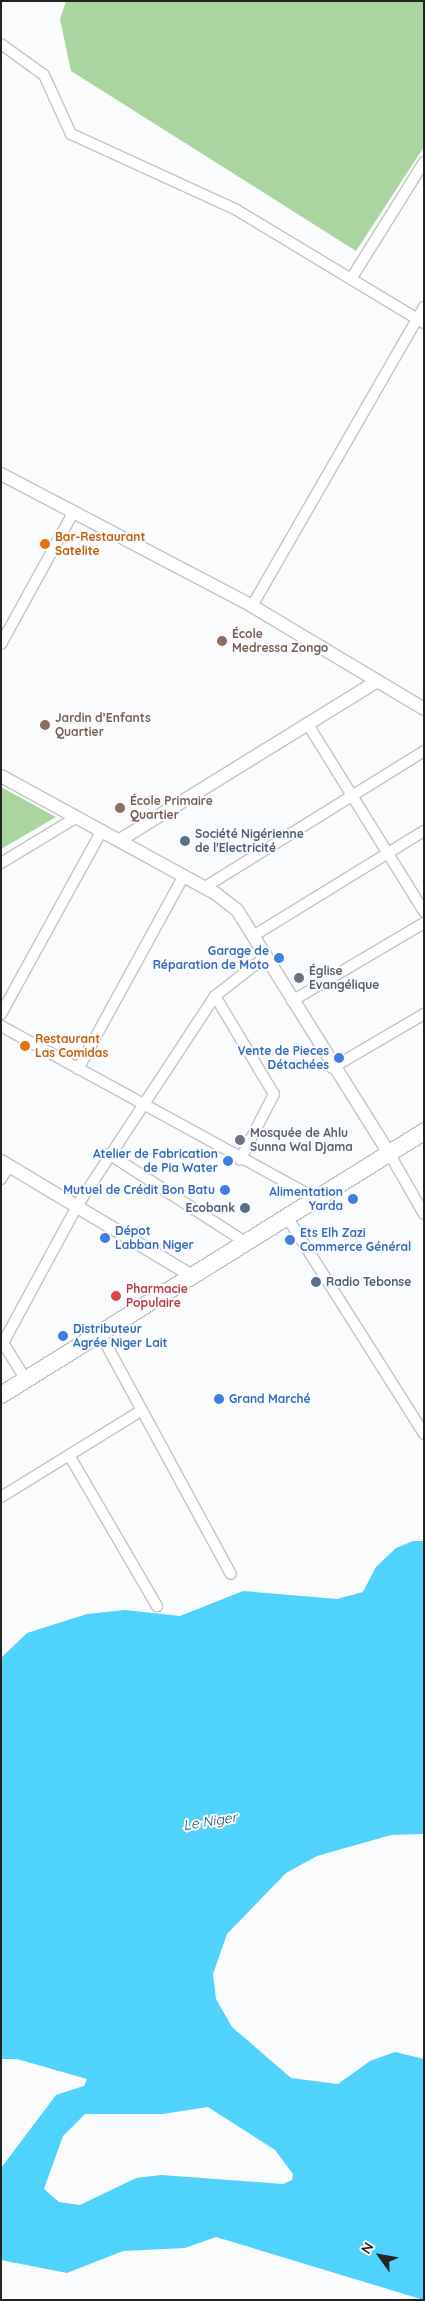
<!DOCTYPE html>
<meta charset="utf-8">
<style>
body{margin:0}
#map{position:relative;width:425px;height:2301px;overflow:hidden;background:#fafbfc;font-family:Quicksand,sans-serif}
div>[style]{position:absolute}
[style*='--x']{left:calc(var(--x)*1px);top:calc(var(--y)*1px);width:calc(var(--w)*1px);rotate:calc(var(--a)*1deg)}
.green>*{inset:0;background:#aad5a1}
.water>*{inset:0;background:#4fd2fb}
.roads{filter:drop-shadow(1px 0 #c5c5c6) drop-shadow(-1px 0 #c5c5c6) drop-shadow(0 1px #c5c5c6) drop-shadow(0 -1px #c5c5c6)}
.minor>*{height:10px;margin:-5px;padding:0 5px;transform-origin:5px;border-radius:5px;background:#fff}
.tertiary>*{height:12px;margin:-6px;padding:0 6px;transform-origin:6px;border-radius:6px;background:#fff}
.primary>*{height:16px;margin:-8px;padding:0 8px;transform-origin:8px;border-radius:8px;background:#fff}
.dots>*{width:14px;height:14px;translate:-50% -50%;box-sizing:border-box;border:2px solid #fafbfc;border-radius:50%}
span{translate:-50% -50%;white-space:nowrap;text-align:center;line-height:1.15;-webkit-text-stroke:4px #fafbfc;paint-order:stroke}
.food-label{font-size:12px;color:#c56008;font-weight:700}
.left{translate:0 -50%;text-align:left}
.education-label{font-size:12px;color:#785e54;font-weight:700}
.service-label{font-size:12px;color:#4e5e75;font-weight:700}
.right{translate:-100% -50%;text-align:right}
.shop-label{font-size:12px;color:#366cbe;font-weight:700}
.worship-label{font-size:12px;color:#5b616d;font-weight:700}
.health-label{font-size:12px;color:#be3a42;font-weight:700}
.water-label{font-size:14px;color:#225869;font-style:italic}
.frame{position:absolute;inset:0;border:2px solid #242424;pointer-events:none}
.north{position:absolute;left:355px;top:2231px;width:50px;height:50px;-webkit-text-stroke:4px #fafbfc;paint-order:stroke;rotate:302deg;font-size:14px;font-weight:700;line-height:20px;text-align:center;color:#242424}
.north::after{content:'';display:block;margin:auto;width:18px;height:22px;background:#242424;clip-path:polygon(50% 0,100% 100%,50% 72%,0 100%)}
</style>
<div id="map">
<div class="green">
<div style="clip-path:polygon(66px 1px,424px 1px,424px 147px,356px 251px,71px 71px,60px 19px)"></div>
<div style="clip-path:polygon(1px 787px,56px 817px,1px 849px)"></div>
</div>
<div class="water">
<div style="clip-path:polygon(evenodd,413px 1541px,424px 1541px,424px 1834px,391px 1835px,317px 1856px,286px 1873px,227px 1934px,213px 1974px,216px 1999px,232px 2027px,291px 2078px,338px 2084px,370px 2061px,395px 2052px,424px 2059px,424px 2300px,216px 2237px,185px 2248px,123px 2251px,67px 2273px,1px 2260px,1px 2168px,56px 2095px,84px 2086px,87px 2079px,17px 2059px,1px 2059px,1px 1658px,27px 1633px,87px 1614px,125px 1610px,180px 1616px,243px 1591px,337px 1599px,363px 1592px,376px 1567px,396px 1548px,413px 1541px,208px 2107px,275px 2150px,293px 2174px,292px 2180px,283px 2184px,161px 2175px,136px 2178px,80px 2205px,59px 2202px,44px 2189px,63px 2136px,85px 2114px,163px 2114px,208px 2107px)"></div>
</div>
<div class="roads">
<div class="minor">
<div style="--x:1;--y:44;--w:53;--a:35.8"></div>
<div style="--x:44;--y:75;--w:65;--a:65.4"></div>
<div style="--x:71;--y:134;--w:180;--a:24.6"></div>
<div style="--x:235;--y:209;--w:221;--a:31.1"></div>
<div style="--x:351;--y:279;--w:138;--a:-58"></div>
<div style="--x:252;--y:606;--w:345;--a:-60.1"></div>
<div style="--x:1;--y:644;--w:149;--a:-61.2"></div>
<div style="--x:307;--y:723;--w:222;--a:58.2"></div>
<div style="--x:1;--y:863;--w:89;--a:-31.2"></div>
<div style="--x:205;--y:887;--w:258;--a:-31.8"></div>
<div style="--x:253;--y:936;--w:201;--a:-31.6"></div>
<div style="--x:215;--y:996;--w:114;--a:59"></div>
<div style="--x:274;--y:1094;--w:74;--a:117.3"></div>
<div style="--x:292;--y:1001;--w:153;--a:-30.6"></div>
<div style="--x:1;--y:1014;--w:210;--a:-61.2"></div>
<div style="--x:1;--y:1026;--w:352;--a:28.7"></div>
<div style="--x:332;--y:1068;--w:107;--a:-30.4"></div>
<div style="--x:78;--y:1069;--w:221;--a:-61.3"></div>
<div style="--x:389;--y:1153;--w:70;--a:60.2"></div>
<div style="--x:109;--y:1154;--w:162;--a:32.9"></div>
<div style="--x:1;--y:1179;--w:16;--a:-60"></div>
<div style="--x:287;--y:1217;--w:257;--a:57.7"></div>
<div style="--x:100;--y:1333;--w:274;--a:61.5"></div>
<div style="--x:23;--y:1375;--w:38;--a:-122"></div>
<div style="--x:3;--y:1343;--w:156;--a:-61.6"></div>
<div style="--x:77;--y:1206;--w:251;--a:-56.7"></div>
<div style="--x:215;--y:996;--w:63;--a:-38"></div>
<div style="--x:69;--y:1455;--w:175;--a:59.8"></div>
<div style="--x:1;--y:1497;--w:164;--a:-31.6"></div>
</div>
<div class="tertiary">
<div style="--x:1;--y:474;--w:284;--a:27.7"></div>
<div style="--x:252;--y:606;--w:200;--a:30.9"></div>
<div style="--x:1;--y:776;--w:244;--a:28.7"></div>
<div style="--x:215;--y:893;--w:28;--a:38"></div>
<div style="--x:237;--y:910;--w:287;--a:58"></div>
<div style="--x:120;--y:840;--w:302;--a:-31.7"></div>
<div style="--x:1;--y:1161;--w:222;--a:31"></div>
</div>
<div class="primary">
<div style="--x:1;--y:1395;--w:498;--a:-31.9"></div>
</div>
</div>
<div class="dots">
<div style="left:45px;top:544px;background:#e8710a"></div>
<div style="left:222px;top:641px;background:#8d6e63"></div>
<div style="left:45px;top:725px;background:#8d6e63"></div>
<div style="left:120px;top:808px;background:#8d6e63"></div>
<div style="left:185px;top:841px;background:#5c6f8a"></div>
<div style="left:279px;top:958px;background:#3f7fe0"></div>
<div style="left:299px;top:978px;background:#6b7280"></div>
<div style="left:25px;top:1046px;background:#e8710a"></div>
<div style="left:339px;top:1058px;background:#3f7fe0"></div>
<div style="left:240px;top:1140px;background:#6b7280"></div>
<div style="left:228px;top:1161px;background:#3f7fe0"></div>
<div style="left:225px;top:1190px;background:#3f7fe0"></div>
<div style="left:353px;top:1199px;background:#3f7fe0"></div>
<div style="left:245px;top:1208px;background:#5c6f8a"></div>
<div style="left:105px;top:1238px;background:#3f7fe0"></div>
<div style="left:290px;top:1240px;background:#3f7fe0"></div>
<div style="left:316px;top:1282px;background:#5c6f8a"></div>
<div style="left:116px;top:1296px;background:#e0444e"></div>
<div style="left:63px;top:1336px;background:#3f7fe0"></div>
<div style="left:219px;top:1399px;background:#3f7fe0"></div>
</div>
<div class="food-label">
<span class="left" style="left:55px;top:544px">Bar-Restaurant<br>Satelite</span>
<span class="left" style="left:35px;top:1046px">Restaurant<br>Las Comidas</span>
</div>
<div class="education-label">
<span class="left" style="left:232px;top:641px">École<br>Medressa Zongo</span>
<span class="left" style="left:55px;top:725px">Jardin d’Enfants<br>Quartier</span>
<span class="left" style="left:130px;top:808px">École Primaire<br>Quartier</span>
</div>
<div class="service-label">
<span class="left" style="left:195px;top:841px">Société Nigérienne<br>de l'Electricité</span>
<span class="right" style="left:235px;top:1208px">Ecobank</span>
<span class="left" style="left:326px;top:1282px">Radio Tebonse</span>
</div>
<div class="shop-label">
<span class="right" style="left:269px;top:958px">Garage de<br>Réparation de Moto</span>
<span class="right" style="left:329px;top:1058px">Vente de Pieces<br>Détachées</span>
<span class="right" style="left:218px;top:1161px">Atelier de Fabrication<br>de Pia Water</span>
<span class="right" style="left:215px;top:1190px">Mutuel de Crédit Bon Batu</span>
<span class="right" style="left:343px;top:1199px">Alimentation<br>Yarda</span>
<span class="left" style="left:115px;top:1238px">Dépot<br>Labban Niger</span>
<span class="left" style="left:300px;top:1240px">Ets Elh Zazi<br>Commerce Général</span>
<span class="left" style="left:73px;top:1336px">Distributeur<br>Agrée Niger Lait</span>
<span class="left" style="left:229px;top:1399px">Grand Marché</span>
</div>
<div class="worship-label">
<span class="left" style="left:309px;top:978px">Église<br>Evangélique</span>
<span class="left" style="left:250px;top:1140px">Mosquée de Ahlu<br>Sunna Wal Djama</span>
</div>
<div class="health-label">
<span class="left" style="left:126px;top:1296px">Pharmacie<br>Populaire</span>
</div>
<div class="water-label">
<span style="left:210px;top:1821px;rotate:-9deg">Le Niger</span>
</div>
<div class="frame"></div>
<div class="north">N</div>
</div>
